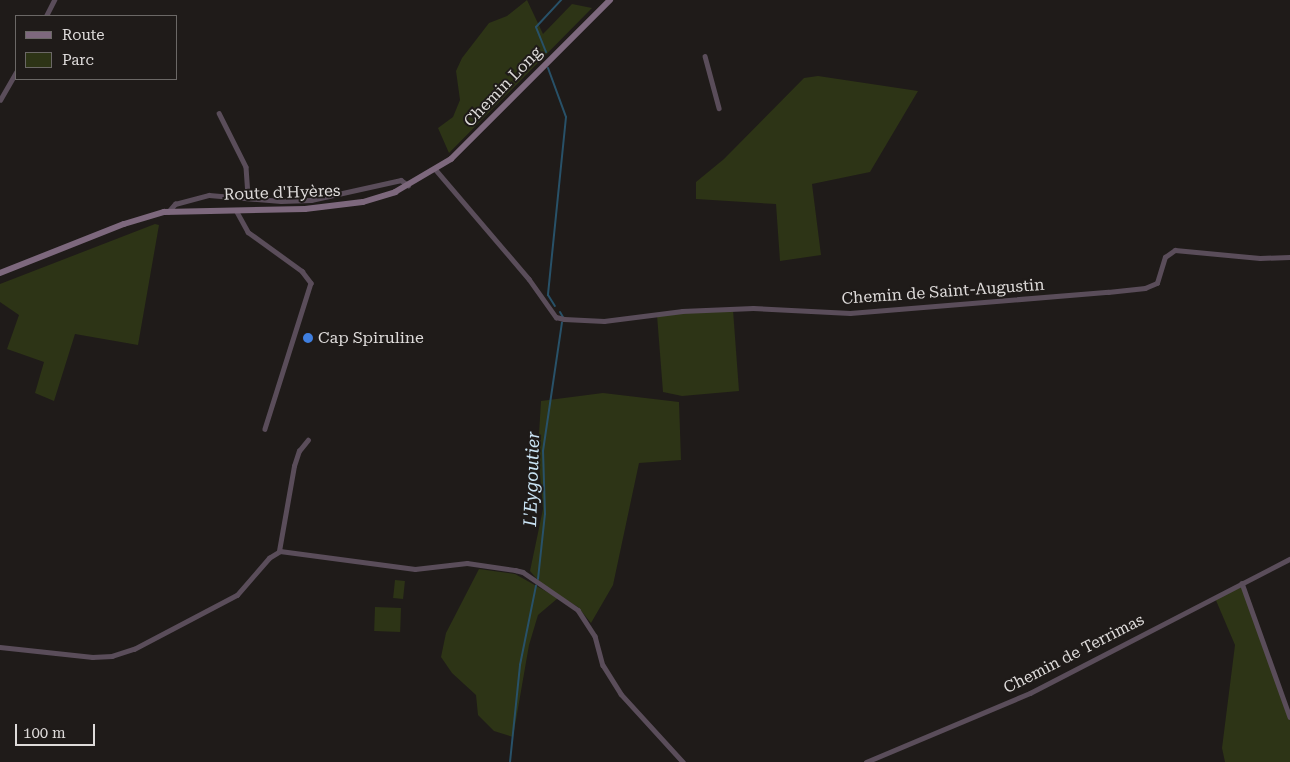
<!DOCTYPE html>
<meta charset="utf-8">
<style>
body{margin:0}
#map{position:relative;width:1290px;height:762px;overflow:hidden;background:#1f1b19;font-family:"Roboto Serif",serif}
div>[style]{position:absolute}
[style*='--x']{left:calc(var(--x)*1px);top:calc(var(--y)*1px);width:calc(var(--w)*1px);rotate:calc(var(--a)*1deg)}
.green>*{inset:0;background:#2d3416;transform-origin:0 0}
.stream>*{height:2px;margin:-1px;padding:0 1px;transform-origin:1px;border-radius:1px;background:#285168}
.minor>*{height:4.5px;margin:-2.25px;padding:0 2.25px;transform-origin:2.25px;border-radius:2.25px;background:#5a4d5a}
.secondary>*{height:6px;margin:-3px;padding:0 3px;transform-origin:3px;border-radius:3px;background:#7d687d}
.dots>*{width:14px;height:14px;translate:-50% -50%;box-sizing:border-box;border:2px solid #1f1b19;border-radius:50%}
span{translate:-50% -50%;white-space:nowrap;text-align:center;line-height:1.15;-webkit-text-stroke:4px #1f1b19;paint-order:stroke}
.street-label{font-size:16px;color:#dedbda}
.poi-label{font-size:16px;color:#dedbda}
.left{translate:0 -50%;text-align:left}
.water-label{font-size:18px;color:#cbe5f6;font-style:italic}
.legend{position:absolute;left:15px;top:15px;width:162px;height:65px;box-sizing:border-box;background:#1f1b19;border:1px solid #6b6866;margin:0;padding:6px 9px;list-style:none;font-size:15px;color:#dedbda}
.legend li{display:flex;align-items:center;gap:10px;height:25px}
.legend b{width:25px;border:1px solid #6b6866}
.scale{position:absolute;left:15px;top:724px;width:80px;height:22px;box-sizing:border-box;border:2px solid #dedbda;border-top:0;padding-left:6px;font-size:15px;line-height:18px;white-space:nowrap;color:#dedbda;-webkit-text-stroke:4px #1f1b19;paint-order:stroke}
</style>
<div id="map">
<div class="green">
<div style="clip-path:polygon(527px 0,543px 34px,572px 4px,592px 8px,449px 153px,438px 128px,453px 117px,460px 100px,456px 71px,462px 58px,489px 23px,507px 16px)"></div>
<div style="clip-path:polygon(818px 76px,918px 91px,870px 172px,812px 184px,821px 255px,780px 261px,776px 204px,696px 199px,696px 182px,724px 159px,804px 78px)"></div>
<div style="clip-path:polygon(155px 224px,159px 225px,138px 345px,75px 334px,54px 401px,35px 393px,44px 362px,7px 349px,19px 315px,0 302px,0 284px)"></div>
<div style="clip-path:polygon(733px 310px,739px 391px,682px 396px,663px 392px,657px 315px)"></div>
<div style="clip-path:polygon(603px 393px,679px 402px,681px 460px,639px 463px,613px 585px,591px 623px,578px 607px,542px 585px,530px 571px,543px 509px,538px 451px,541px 401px)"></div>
<div style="clip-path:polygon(479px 569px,515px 574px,558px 598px,538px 615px,529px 645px,513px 737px,494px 731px,478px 715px,476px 695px,452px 673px,441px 657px,446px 633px)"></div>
<div style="left:395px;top:580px;width:10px;height:18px;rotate:6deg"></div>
<div style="clip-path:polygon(1242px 585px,1290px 720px,1290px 762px,1225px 762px,1222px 748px,1235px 645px,1215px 598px)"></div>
<div style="left:375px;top:607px;width:26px;height:24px;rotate:2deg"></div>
</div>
<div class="stream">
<div style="--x:546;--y:52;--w:27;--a:-112"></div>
<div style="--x:536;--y:27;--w:37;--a:-47"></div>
<div style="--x:548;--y:68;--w:52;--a:69.8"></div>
<div style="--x:566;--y:117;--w:179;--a:95.8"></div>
<div style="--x:548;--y:295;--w:13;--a:58"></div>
<div style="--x:560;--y:312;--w:6;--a:59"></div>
<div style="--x:538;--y:579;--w:65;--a:-83.9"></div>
<div style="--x:545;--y:514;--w:63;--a:-91.8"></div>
<div style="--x:543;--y:451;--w:130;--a:-81.6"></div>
<div style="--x:510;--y:762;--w:98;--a:-84.1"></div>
<div style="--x:520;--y:665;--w:81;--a:-78.6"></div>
</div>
<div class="minor">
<div style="--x:46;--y:16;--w:18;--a:-63"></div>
<div style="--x:705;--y:56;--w:54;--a:74.9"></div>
<div style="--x:0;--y:100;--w:32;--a:-60"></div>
<div style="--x:219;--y:113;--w:60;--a:63.4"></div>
<div style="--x:246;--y:167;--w:30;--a:86"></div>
<div style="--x:436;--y:170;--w:143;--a:49.5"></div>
<div style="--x:529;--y:279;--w:47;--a:54.6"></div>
<div style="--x:556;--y:317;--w:8;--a:14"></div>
<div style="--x:564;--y:319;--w:40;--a:2.9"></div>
<div style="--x:604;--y:321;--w:79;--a:-7.3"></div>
<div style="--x:682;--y:311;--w:71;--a:-2.4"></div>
<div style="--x:753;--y:308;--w:97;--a:3"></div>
<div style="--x:850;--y:313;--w:259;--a:-4.7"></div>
<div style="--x:1108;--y:292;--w:37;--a:-6"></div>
<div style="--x:1145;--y:288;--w:13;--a:-23"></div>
<div style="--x:1157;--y:283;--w:27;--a:-73"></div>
<div style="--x:1165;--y:257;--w:12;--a:-35"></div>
<div style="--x:1175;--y:250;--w:85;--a:5.4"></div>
<div style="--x:1260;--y:258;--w:30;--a:-2"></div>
<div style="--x:236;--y:210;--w:25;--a:61"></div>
<div style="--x:248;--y:232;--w:67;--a:35.8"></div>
<div style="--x:302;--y:271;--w:15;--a:53"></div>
<div style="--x:311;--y:283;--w:153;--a:107.5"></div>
<div style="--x:168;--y:212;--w:11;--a:-49"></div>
<div style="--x:175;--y:204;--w:35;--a:-15"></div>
<div style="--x:209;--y:195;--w:72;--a:4.8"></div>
<div style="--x:281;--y:201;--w:30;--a:-2"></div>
<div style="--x:311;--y:200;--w:92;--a:-12.5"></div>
<div style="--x:401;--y:180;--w:9;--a:36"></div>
<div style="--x:279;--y:551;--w:86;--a:-80"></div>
<div style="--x:294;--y:466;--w:16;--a:-72"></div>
<div style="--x:299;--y:451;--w:14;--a:-51"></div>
<div style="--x:1242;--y:583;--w:142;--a:70.3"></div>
<div style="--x:0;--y:647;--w:93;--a:6.2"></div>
<div style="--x:92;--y:657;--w:20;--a:-3"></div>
<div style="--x:112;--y:656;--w:23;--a:-18"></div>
<div style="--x:134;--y:649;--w:116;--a:-27.7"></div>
<div style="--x:237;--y:595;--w:49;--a:-49.1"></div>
<div style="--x:269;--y:558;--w:13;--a:-32"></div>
<div style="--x:280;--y:551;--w:136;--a:7.6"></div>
<div style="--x:415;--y:569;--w:52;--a:-6.6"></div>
<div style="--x:467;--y:563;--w:49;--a:8.3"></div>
<div style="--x:515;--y:570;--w:8;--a:14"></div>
<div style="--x:523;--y:572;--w:67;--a:34.6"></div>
<div style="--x:578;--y:610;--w:31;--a:57"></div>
<div style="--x:595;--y:636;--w:30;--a:75"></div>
<div style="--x:603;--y:665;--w:34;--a:58"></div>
<div style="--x:621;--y:694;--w:92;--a:47.6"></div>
<div style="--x:866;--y:762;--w:178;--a:-22.8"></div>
<div style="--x:1030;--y:693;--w:292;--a:-27.3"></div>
</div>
<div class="secondary">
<div style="--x:0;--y:273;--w:133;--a:-21.6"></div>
<div style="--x:124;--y:224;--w:42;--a:-16.7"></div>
<div style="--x:164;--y:212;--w:141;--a:-1.2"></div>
<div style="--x:305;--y:209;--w:58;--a:-6.9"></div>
<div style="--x:363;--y:202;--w:34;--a:-17"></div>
<div style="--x:395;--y:192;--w:65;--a:-30.5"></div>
<div style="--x:451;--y:159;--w:225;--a:-45"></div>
</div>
<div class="dots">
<div style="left:308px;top:338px;background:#3f7fe0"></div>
</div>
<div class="street-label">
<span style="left:503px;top:87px;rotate:-46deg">Chemin Long</span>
<span style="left:282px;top:193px;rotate:-2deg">Route d'Hyères</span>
<span style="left:943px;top:292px;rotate:-4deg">Chemin de Saint-Augustin</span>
<span style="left:1074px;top:654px;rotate:-27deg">Chemin de Terrimas</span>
</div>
<div class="poi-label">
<span class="left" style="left:318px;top:338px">Cap Spiruline</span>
</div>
<div class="water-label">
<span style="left:532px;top:479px;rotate:-88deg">L'Eygoutier</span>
</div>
<ul class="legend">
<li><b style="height:6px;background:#7d687d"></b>Route</li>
<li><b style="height:14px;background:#2d3416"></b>Parc</li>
</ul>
<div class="scale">100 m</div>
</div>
